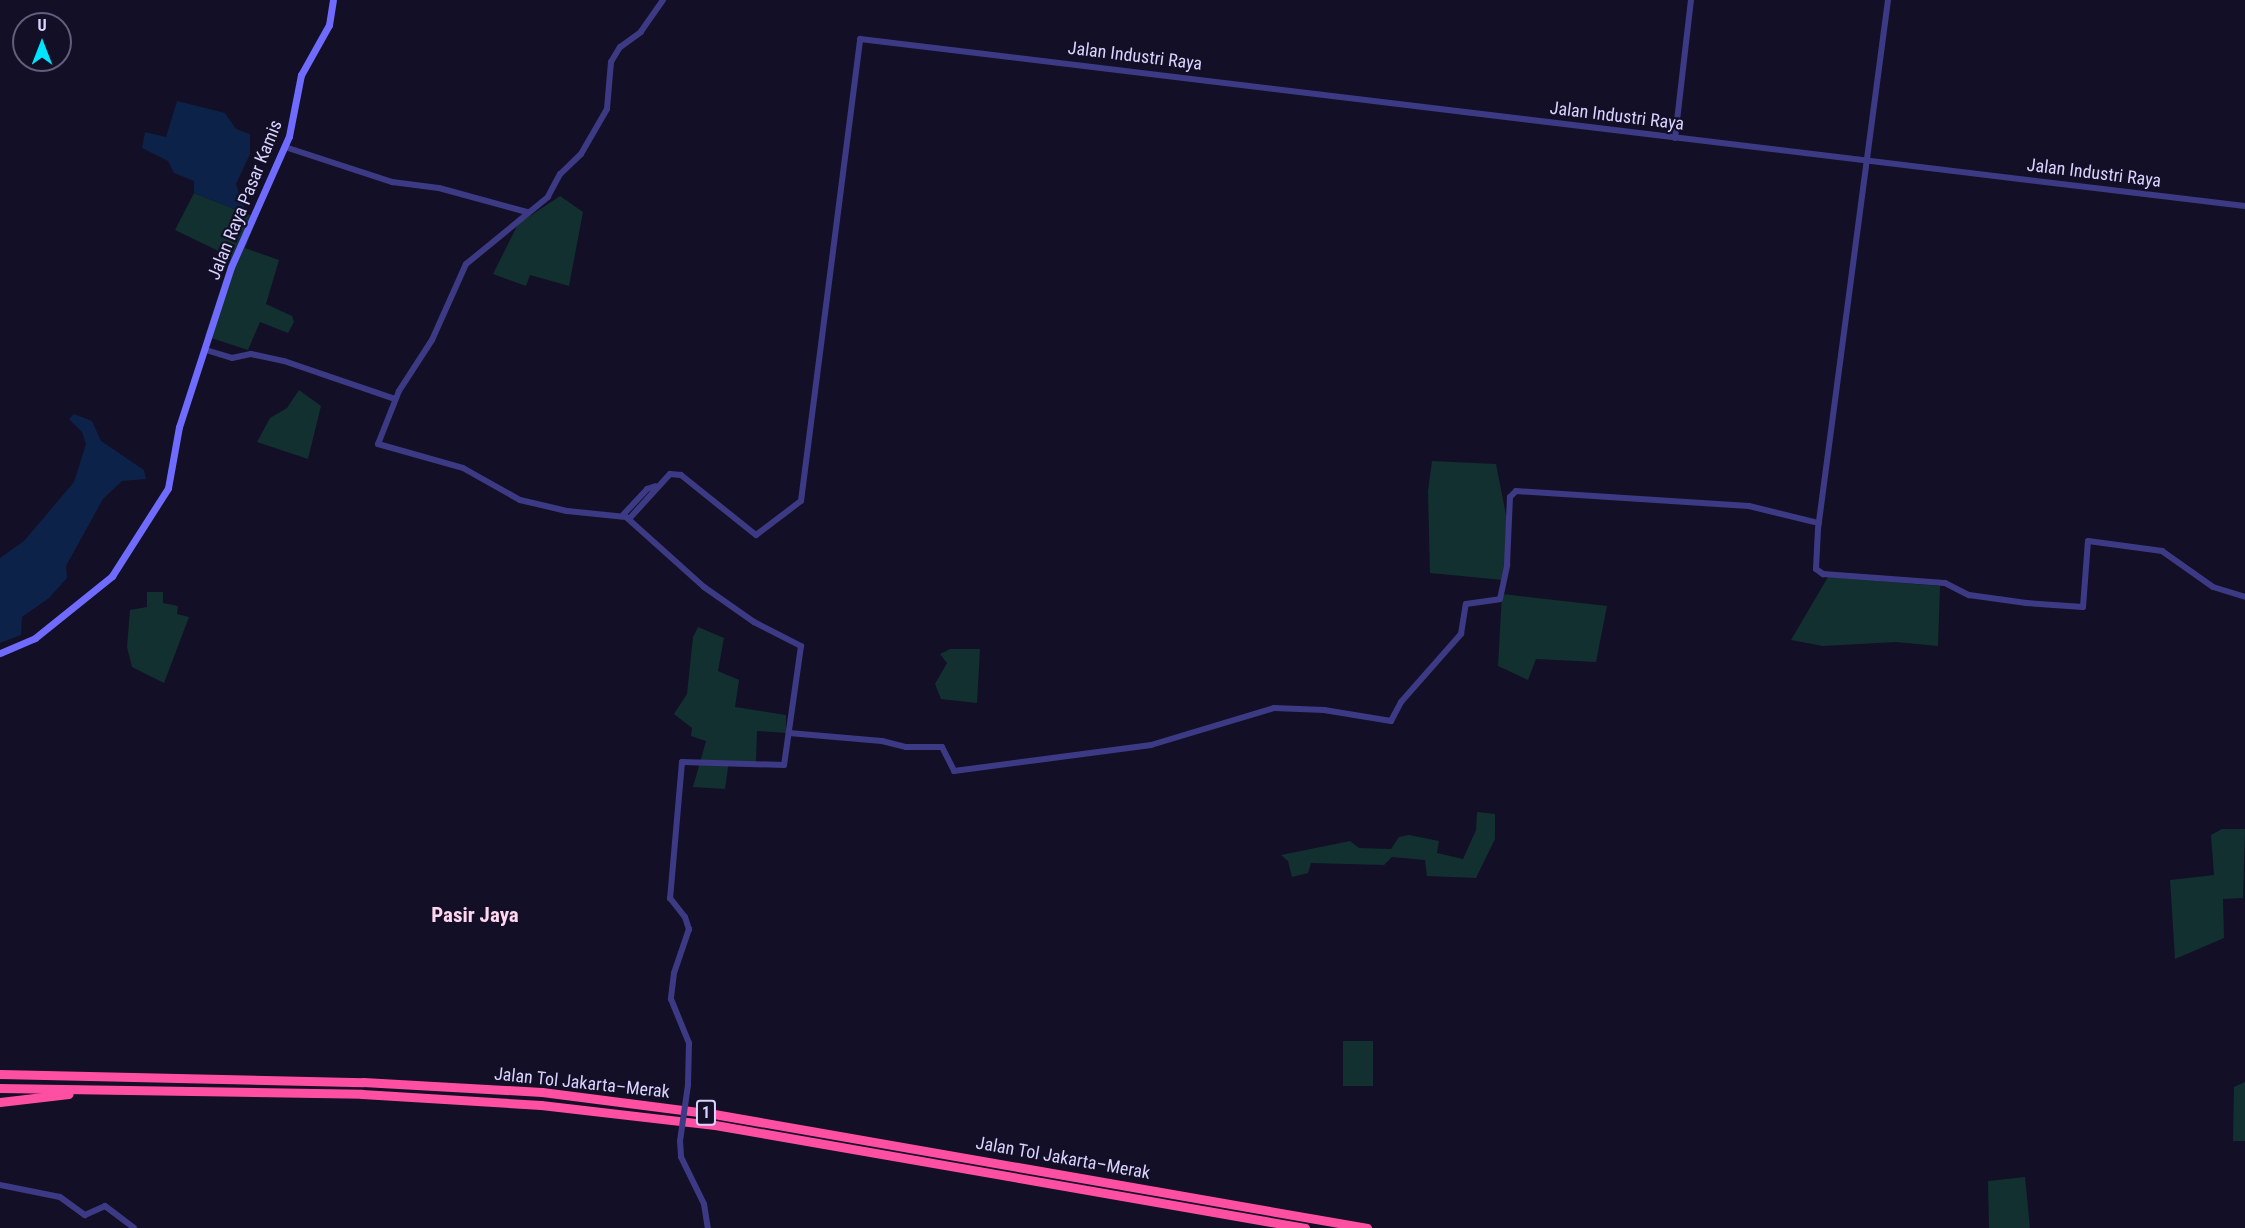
<!DOCTYPE html>
<meta charset="utf-8">
<style>
body{margin:0}
#map{position:relative;width:2245px;height:1228px;overflow:hidden;background:#130f26;font-family:"Roboto Condensed",sans-serif}
div>[style]{position:absolute}
[style*='--x']{left:calc(var(--x)*1px);top:calc(var(--y)*1px);width:calc(var(--w)*1px);rotate:calc(var(--a)*1deg)}
.green>*{inset:0;background:#12302f;transform-origin:0 0}
.water>*{inset:0;background:#0c2248}
.tertiary>*{height:6px;margin:-3px;padding:0 3px;transform-origin:3px;border-radius:3px;background:#3d3a85}
.secondary>*{height:7px;margin:-3.5px;padding:0 3.5px;transform-origin:3.5px;border-radius:3.5px;background:#6f6bff}
.motorway>*{height:9px;margin:-4.5px;padding:0 4.5px;transform-origin:4.5px;border-radius:4.5px;background:#ff4fa3}
.tertiary-bridge>*{height:6px;margin:-3px;padding:0 3px;transform-origin:3px;border-radius:3px;background:#3d3a85}
span{translate:-50% -50%;white-space:nowrap;text-align:center;line-height:1.15;-webkit-text-stroke:4.5px #130f26;paint-order:stroke}
.shield-label span{padding:2px 4px;background:#130f26;border:2px solid;border-radius:4px;-webkit-text-stroke-width:0}
.shield-label{font-size:16px;color:#d9d4ff;font-weight:700}
.street-label{font-size:18px;color:#d9d4ff}
.quarter-label{font-size:21px;color:#ffd6f0;font-weight:700}
.north{position:absolute;left:12px;top:12px;width:60px;height:60px;box-sizing:border-box;background:#130f26;border:2px solid #625e7d;border-radius:50%;rotate:0deg;font-size:16px;font-weight:700;line-height:24px;text-align:center;color:#d9d4ff}
.north::after{content:'';display:block;margin:auto;width:21px;height:27px;background:#00e5ff;clip-path:polygon(50% 0,100% 100%,50% 72%,0 100%)}
</style>
<div id="map">
<div class="green">
<div style="clip-path:polygon(194px 193px,257px 218px,245px 248px,279px 260px,266px 304px,292px 316px,294px 322px,288px 333px,260px 322px,248px 350px,205px 336px,231px 257px,175px 230px)"></div>
<div style="clip-path:polygon(560px 196px,583px 212px,569px 286px,530px 275px,526px 286px,493px 274px,518px 224px)"></div>
<div style="clip-path:polygon(299px 390px,321px 406px,308px 459px,257px 442px,270px 418px,287px 408px)"></div>
<div style="clip-path:polygon(1432px 461px,1496px 464px,1509px 530px,1503px 580px,1430px 573px,1428px 491px)"></div>
<div style="clip-path:polygon(1828px 577px,1940px 586px,1938px 646px,1896px 642px,1823px 646px,1791px 640px)"></div>
<div style="clip-path:polygon(147px 592px,163px 592px,163px 603px,178px 606px,177px 614px,189px 617px,164px 683px,132px 667px,127px 647px,130px 610px,147px 607px)"></div>
<div style="clip-path:polygon(1502px 594px,1607px 606px,1596px 662px,1536px 659px,1528px 680px,1498px 666px)"></div>
<div style="clip-path:polygon(698px 627px,724px 638px,718px 671px,739px 680px,735px 707px,786px 715px,786px 733px,757px 731px,756px 762px,729px 761px,725px 789px,693px 787px,706px 741px,691px 736px,692px 728px,674px 714px,687px 694px,693px 637px)"></div>
<div style="clip-path:polygon(950px 649px,980px 649px,977px 703px,941px 699px,935px 684px,947px 663px,940px 654px)"></div>
<div style="clip-path:polygon(1477px 812px,1495px 814px,1495px 839px,1476px 878px,1427px 876px,1425px 860px,1392px 857px,1384px 865px,1311px 863px,1308px 873px,1292px 877px,1288px 861px,1281px 855px,1350px 841px,1359px 848px,1391px 849px,1399px 837px,1409px 835px,1439px 841px,1437px 853px,1463px 859px,1476px 830px)"></div>
<div style="clip-path:polygon(2222px 829px,2245px 829px,2243px 898px,2223px 899px,2224px 938px,2175px 959px,2170px 880px,2214px 875px,2211px 835px)"></div>
<div style="left:1373px;top:1041px;width:45px;height:30px;rotate:90deg"></div>
<div style="clip-path:polygon(2245px 1082px,2245px 1141px,2233px 1141px,2234px 1087px)"></div>
<div style="clip-path:polygon(2025px 1177px,2030px 1228px,1989px 1228px,1988px 1181px)"></div>
</div>
<div class="water">
<div style="clip-path:polygon(177px 101px,225px 113px,236px 129px,250px 134px,250px 154px,236px 184px,239px 193px,244px 196px,244px 213px,194px 193px,194px 181px,174px 173px,168px 161px,142px 148px,145px 132px,166px 137px)"></div>
<div style="clip-path:polygon(74px 414px,92px 421px,101px 441px,144px 470px,146px 479px,122px 481px,103px 499px,66px 566px,67px 578px,49px 598px,22px 617px,21px 635px,0 643px,0 558px,24px 541px,74px 482px,86px 444px,82px 432px,69px 419px)"></div>
</div>
<div class="tertiary">
<div style="--x:663;--y:0;--w:39;--a:125"></div>
<div style="--x:641;--y:32;--w:26;--a:144"></div>
<div style="--x:620;--y:47;--w:17;--a:121"></div>
<div style="--x:611;--y:62;--w:47;--a:94.9"></div>
<div style="--x:607;--y:109;--w:52;--a:120"></div>
<div style="--x:581;--y:154;--w:29;--a:136"></div>
<div style="--x:560;--y:174;--w:26;--a:118"></div>
<div style="--x:548;--y:197;--w:106;--a:140.7"></div>
<div style="--x:466;--y:264;--w:83;--a:114.1"></div>
<div style="--x:432;--y:340;--w:61;--a:122.9"></div>
<div style="--x:399;--y:391;--w:57;--a:111.6"></div>
<div style="--x:378;--y:444;--w:88;--a:15.8"></div>
<div style="--x:463;--y:468;--w:65;--a:29.3"></div>
<div style="--x:520;--y:500;--w:48;--a:13.2"></div>
<div style="--x:567;--y:511;--w:59;--a:5.8"></div>
<div style="--x:626;--y:517;--w:105;--a:41.9"></div>
<div style="--x:704;--y:587;--w:61;--a:35"></div>
<div style="--x:754;--y:622;--w:53;--a:27.1"></div>
<div style="--x:801;--y:646;--w:120;--a:98.1"></div>
<div style="--x:784;--y:765;--w:102;--a:-178.3"></div>
<div style="--x:682;--y:762;--w:137;--a:95"></div>
<div style="--x:670;--y:898;--w:24;--a:52"></div>
<div style="--x:685;--y:917;--w:13;--a:72"></div>
<div style="--x:689;--y:929;--w:46;--a:108.8"></div>
<div style="--x:674;--y:973;--w:26;--a:97"></div>
<div style="--x:671;--y:999;--w:48;--a:67.8"></div>
<div style="--x:689;--y:1043;--w:42;--a:91.4"></div>
<div style="--x:1888;--y:0;--w:534;--a:97.54"></div>
<div style="--x:1818;--y:529;--w:40;--a:92.9"></div>
<div style="--x:1816;--y:569;--w:9;--a:36"></div>
<div style="--x:1823;--y:574;--w:122;--a:4.2"></div>
<div style="--x:1945;--y:583;--w:27;--a:27"></div>
<div style="--x:1969;--y:595;--w:58;--a:8"></div>
<div style="--x:2026;--y:603;--w:57;--a:4"></div>
<div style="--x:2083;--y:607;--w:66;--a:-85.7"></div>
<div style="--x:2088;--y:541;--w:75;--a:7.7"></div>
<div style="--x:2162;--y:551;--w:62;--a:35.2"></div>
<div style="--x:2213;--y:587;--w:34;--a:17"></div>
<div style="--x:1675;--y:138;--w:139;--a:-83.4"></div>
<div style="--x:285;--y:147;--w:113;--a:18.1"></div>
<div style="--x:392;--y:182;--w:47;--a:7.3"></div>
<div style="--x:439;--y:188;--w:91;--a:15.3"></div>
<div style="--x:206;--y:350;--w:27;--a:17"></div>
<div style="--x:232;--y:358;--w:19;--a:-12"></div>
<div style="--x:251;--y:354;--w:34;--a:12"></div>
<div style="--x:284;--y:361;--w:117;--a:18.9"></div>
<div style="--x:622;--y:516;--w:37;--a:-47"></div>
<div style="--x:647;--y:489;--w:9;--a:-18"></div>
<div style="--x:629;--y:519;--w:61;--a:-47.7"></div>
<div style="--x:670;--y:474;--w:11;--a:5"></div>
<div style="--x:681;--y:475;--w:96;--a:38.7"></div>
<div style="--x:756;--y:535;--w:56;--a:-37.1"></div>
<div style="--x:801;--y:501;--w:466;--a:-82.7"></div>
<div style="--x:860;--y:39;--w:1395;--a:6.88"></div>
<div style="--x:789;--y:733;--w:93;--a:4.9"></div>
<div style="--x:882;--y:741;--w:25;--a:14"></div>
<div style="--x:906;--y:747;--w:36;--a:0"></div>
<div style="--x:942;--y:747;--w:27;--a:63"></div>
<div style="--x:954;--y:771;--w:199;--a:-7.5"></div>
<div style="--x:1151;--y:745;--w:128;--a:-16.7"></div>
<div style="--x:1274;--y:708;--w:50;--a:2.3"></div>
<div style="--x:1324;--y:710;--w:68;--a:9.3"></div>
<div style="--x:1391;--y:721;--w:21;--a:-62"></div>
<div style="--x:1401;--y:702;--w:91;--a:-48.6"></div>
<div style="--x:1461;--y:634;--w:30;--a:-81"></div>
<div style="--x:1466;--y:604;--w:34;--a:-8"></div>
<div style="--x:1500;--y:599;--w:35;--a:-78"></div>
<div style="--x:1507;--y:565;--w:68;--a:-87.5"></div>
<div style="--x:1510;--y:497;--w:8;--a:-45"></div>
<div style="--x:1516;--y:491;--w:233;--a:3.7"></div>
<div style="--x:1749;--y:506;--w:72;--a:13.7"></div>
<div style="--x:680;--y:1141;--w:16;--a:86"></div>
<div style="--x:681;--y:1157;--w:52;--a:63.9"></div>
<div style="--x:704;--y:1204;--w:24;--a:81"></div>
<div style="--x:0;--y:1185;--w:61;--a:11.3"></div>
<div style="--x:60;--y:1197;--w:31;--a:36"></div>
<div style="--x:85;--y:1215;--w:22;--a:-24"></div>
<div style="--x:105;--y:1206;--w:36;--a:37"></div>
</div>
<div class="secondary">
<div style="--x:0;--y:653;--w:38;--a:-23"></div>
<div style="--x:35;--y:638;--w:99;--a:-38.8"></div>
<div style="--x:112;--y:576;--w:104;--a:-57.5"></div>
<div style="--x:168;--y:488;--w:62;--a:-79.8"></div>
<div style="--x:179;--y:427;--w:168;--a:-72"></div>
<div style="--x:231;--y:267;--w:143;--a:-66.1"></div>
<div style="--x:289;--y:136;--w:62;--a:-78.9"></div>
<div style="--x:301;--y:75;--w:57;--a:-60.8"></div>
<div style="--x:329;--y:25;--w:25;--a:-81"></div>
</div>
<div class="motorway">
<div style="--x:0;--y:1074;--w:363;--a:1.3"></div>
<div style="--x:363;--y:1082;--w:179;--a:3.2"></div>
<div style="--x:542;--y:1092;--w:173;--a:7.3"></div>
<div style="--x:714;--y:1114;--w:663;--a:9.9"></div>
<div style="--x:0;--y:1088;--w:362;--a:0.9"></div>
<div style="--x:362;--y:1094;--w:179;--a:3.5"></div>
<div style="--x:541;--y:1105;--w:175;--a:6.6"></div>
<div style="--x:715;--y:1125;--w:599;--a:9.9"></div>
<div style="--x:0;--y:1102;--w:69;--a:-6.6"></div>
</div>
<div class="tertiary-bridge">
<div style="--x:680;--y:1141;--w:57;--a:-81.9"></div>
</div>
<div class="shield-label">
<span style="left:706px;top:1113px">1</span>
</div>
<div class="street-label">
<span style="left:1135px;top:56px;rotate:7deg">Jalan Industri Raya</span>
<span style="left:1617px;top:116px;rotate:7deg">Jalan Industri Raya</span>
<span style="left:2094px;top:173px;rotate:7deg">Jalan Industri Raya</span>
<span style="left:245px;top:200px;rotate:-68deg">Jalan Raya Pasar Kamis</span>
<span style="left:582px;top:1083px;rotate:6deg">Jalan Tol Jakarta–Merak</span>
<span style="left:1063px;top:1158px;rotate:10deg">Jalan Tol Jakarta–Merak</span>
</div>
<div class="quarter-label">
<span style="left:475px;top:915px">Pasir Jaya</span>
</div>
<div class="north">U</div>
</div>
